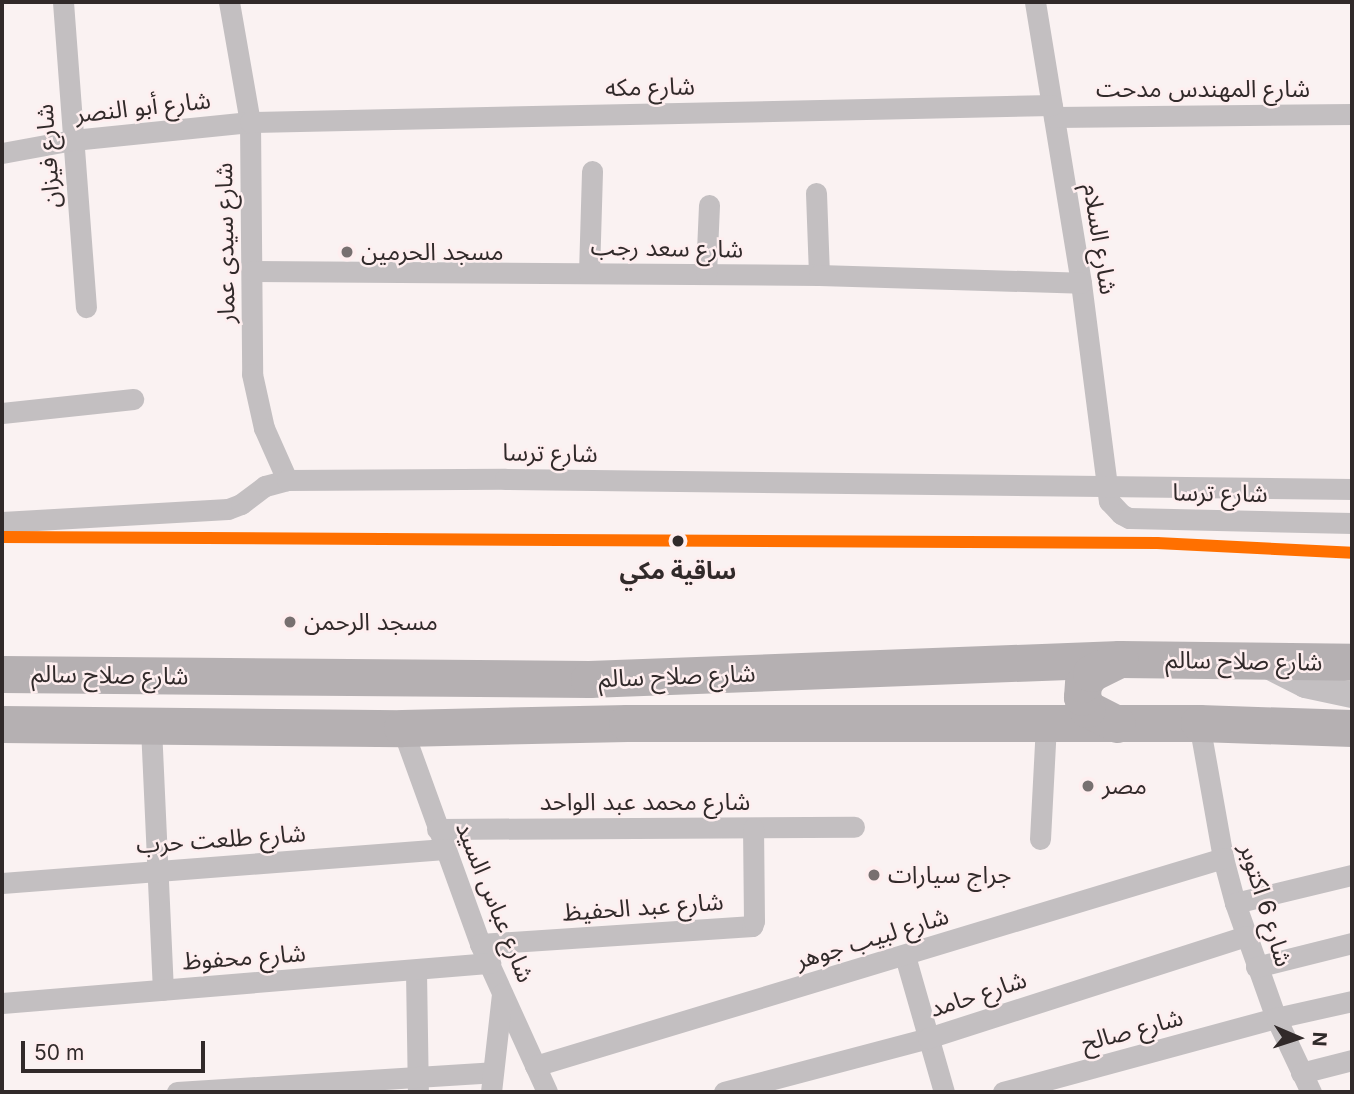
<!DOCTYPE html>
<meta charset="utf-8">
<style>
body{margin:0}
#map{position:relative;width:1354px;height:1094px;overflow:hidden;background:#faf2f2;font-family:Inter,"Noto Sans Arabic",sans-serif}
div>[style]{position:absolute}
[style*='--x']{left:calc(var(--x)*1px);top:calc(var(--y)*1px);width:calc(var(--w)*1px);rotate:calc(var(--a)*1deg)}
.minor>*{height:21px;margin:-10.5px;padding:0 10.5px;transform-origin:10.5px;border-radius:10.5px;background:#c3bfc1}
.tertiary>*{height:26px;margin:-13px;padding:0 13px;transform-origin:13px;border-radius:13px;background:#c3bfc1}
.trunk>*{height:37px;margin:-18.5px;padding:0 18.5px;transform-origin:18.5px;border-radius:18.5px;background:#b5b0b2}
.metro-1>*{height:12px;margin:-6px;padding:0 6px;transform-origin:6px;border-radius:6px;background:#ff7000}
.dots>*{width:19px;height:19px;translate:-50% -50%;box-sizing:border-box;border:4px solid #feeeef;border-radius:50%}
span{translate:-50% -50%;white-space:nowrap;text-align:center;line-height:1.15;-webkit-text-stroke:5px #feeeef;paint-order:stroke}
.street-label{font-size:24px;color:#312a2a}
.poi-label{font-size:24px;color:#312a2a}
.left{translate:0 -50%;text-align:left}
.stop-label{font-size:24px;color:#312a2a;font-weight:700}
.frame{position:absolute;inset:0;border:4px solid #312a2a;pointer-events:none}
.north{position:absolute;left:1263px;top:1003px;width:70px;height:70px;-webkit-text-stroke:5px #feeeef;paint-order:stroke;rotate:93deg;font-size:19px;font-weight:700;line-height:28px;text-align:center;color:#312a2a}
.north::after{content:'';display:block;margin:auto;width:24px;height:32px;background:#312a2a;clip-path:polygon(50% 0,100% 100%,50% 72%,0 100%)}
.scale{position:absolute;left:21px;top:1041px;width:184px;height:32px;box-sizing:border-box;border:4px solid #312a2a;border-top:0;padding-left:9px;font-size:21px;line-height:24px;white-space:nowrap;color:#312a2a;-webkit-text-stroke:5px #feeeef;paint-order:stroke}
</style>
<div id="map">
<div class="minor">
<div style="--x:63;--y:2;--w:306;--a:85.7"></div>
<div style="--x:229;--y:2;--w:122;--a:80.1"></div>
<div style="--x:250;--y:122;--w:252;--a:89.5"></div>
<div style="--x:252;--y:374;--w:55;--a:77.5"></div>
<div style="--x:264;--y:428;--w:57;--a:66.1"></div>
<div style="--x:1035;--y:2;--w:285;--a:80.7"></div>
<div style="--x:1081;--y:283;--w:220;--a:82.7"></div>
<div style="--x:1109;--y:501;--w:18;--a:47"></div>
<div style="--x:1121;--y:514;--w:9;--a:27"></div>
<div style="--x:1129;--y:518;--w:223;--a:1.3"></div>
<div style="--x:1054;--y:117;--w:298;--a:-0.6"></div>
<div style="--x:2;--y:153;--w:72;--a:-10.4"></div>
<div style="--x:73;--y:140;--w:178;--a:-5.8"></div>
<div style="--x:250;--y:122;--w:802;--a:-1.21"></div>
<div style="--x:816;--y:193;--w:82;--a:87.9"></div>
<div style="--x:253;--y:271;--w:566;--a:0.4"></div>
<div style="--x:819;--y:275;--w:262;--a:1.7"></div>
<div style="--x:589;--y:273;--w:102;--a:-88.3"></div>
<div style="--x:706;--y:274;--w:69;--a:-87.5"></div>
<div style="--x:2;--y:413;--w:132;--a:-6.1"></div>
<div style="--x:2;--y:522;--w:226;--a:-3.3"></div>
<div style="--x:228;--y:509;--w:14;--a:-21"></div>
<div style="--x:241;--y:504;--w:30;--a:-37"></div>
<div style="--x:265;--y:486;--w:23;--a:-15"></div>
<div style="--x:287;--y:480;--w:218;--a:-0.3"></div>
<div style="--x:505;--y:479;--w:847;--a:0.68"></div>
<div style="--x:1199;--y:723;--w:137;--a:79.9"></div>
<div style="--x:1223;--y:858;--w:47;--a:75.1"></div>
<div style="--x:1235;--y:903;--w:122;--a:70.4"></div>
<div style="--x:1276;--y:1018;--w:82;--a:64.7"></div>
<div style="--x:151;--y:727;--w:263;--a:87.4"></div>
<div style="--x:402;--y:728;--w:230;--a:70.1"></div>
<div style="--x:480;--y:944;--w:162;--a:65.6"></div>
<div style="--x:437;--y:829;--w:417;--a:-0.3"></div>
<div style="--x:1040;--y:839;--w:115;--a:-87"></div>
<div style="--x:2;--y:883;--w:444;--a:-4.4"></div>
<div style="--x:1235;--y:903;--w:120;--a:-13.5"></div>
<div style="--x:480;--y:944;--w:273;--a:-3.8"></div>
<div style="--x:752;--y:926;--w:5;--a:-68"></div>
<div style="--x:754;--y:921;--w:93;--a:-90.6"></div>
<div style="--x:905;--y:956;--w:141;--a:74"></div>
<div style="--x:1256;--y:967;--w:99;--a:-14"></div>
<div style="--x:416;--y:971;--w:121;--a:89.1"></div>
<div style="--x:2;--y:1003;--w:490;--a:-4.7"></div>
<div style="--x:535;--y:1066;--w:719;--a:-16.82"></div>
<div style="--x:1301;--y:1073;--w:53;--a:-14.3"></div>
<div style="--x:177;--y:1092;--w:316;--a:-3.6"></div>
<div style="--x:491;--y:1092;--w:99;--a:-83.6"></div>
<div style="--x:724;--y:1092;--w:211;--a:-14.8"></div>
<div style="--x:928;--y:1038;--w:333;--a:-17.8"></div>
<div style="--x:1003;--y:1092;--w:283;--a:-15.2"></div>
<div style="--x:1276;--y:1018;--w:78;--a:-12.6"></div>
</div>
<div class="tertiary">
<div style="--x:1266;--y:665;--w:44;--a:27.1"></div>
<div style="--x:1305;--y:685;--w:48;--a:12"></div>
</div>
<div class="trunk">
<div style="--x:2;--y:674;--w:587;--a:0.49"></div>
<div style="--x:589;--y:679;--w:531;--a:-2.16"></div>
<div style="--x:1120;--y:659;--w:232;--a:0.7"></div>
<div style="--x:2;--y:724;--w:400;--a:0.6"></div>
<div style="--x:402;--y:728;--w:225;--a:-1.3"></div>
<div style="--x:627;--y:723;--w:572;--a:0"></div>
<div style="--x:1199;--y:723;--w:153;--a:1.9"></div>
<div style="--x:1117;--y:724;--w:34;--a:-153"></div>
<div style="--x:1087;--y:709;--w:13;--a:-113"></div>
<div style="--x:1082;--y:697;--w:13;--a:-86"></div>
<div style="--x:1083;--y:684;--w:14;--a:-54"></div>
<div style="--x:1091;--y:673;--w:32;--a:-26"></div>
</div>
<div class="metro-1">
<div style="--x:2;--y:537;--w:1155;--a:0.3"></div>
<div style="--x:1157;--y:543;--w:195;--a:2.9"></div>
</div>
<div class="dots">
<div style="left:347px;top:252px;background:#777070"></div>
<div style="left:678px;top:541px;background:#312a2a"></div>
<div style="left:290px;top:622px;background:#777070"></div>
<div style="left:1088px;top:786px;background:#777070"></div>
<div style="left:874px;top:875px;background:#777070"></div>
</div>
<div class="street-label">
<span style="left:650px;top:87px;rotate:-1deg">شارع مكه</span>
<span style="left:1203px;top:89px">شارع المهندس مدحت</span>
<span style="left:143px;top:107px;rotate:-6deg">شارع أبو النصر</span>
<span style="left:48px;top:156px;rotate:-94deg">شارع فيزان</span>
<span style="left:1100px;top:239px;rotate:81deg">شارع السلام</span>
<span style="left:225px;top:243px;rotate:-91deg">شارع سيدى عمار</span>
<span style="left:667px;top:248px;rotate:1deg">شارع سعد رجب</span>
<span style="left:550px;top:453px;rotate:1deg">شارع ترسا</span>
<span style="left:1220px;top:493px;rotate:1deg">شارع ترسا</span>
<span style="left:1244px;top:661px;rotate:1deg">شارع صلاح سالم</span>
<span style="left:110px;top:675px;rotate:1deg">شارع صلاح سالم</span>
<span style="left:677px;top:676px;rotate:-2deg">شارع صلاح سالم</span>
<span style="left:645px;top:802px">شارع محمد عبد الواحد</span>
<span style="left:221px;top:839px;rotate:-4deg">شارع طلعت حرب</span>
<span style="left:495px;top:902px;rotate:68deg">شارع عباس السيد</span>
<span style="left:1266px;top:905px;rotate:73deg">شارع 6 اكتوبر</span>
<span style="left:643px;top:907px;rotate:-4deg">شارع عبد الحفيظ</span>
<span style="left:872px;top:938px;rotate:-17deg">شارع لبيب جوهر</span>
<span style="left:244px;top:957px;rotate:-4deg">شارع محفوظ</span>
<span style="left:978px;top:994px;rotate:-18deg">شارع حامد</span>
<span style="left:1132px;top:1030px;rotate:-15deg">شارع صالح</span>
</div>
<div class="poi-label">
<span class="left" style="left:361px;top:252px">مسجد الحرمين</span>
<span class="left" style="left:304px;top:622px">مسجد الرحمن</span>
<span class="left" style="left:1102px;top:786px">مصر</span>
<span class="left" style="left:888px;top:875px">جراج سيارات</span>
</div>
<div class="stop-label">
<span style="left:678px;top:571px">ساقية مكي</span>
</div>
<div class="frame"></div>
<div class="north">N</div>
<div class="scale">50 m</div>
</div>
